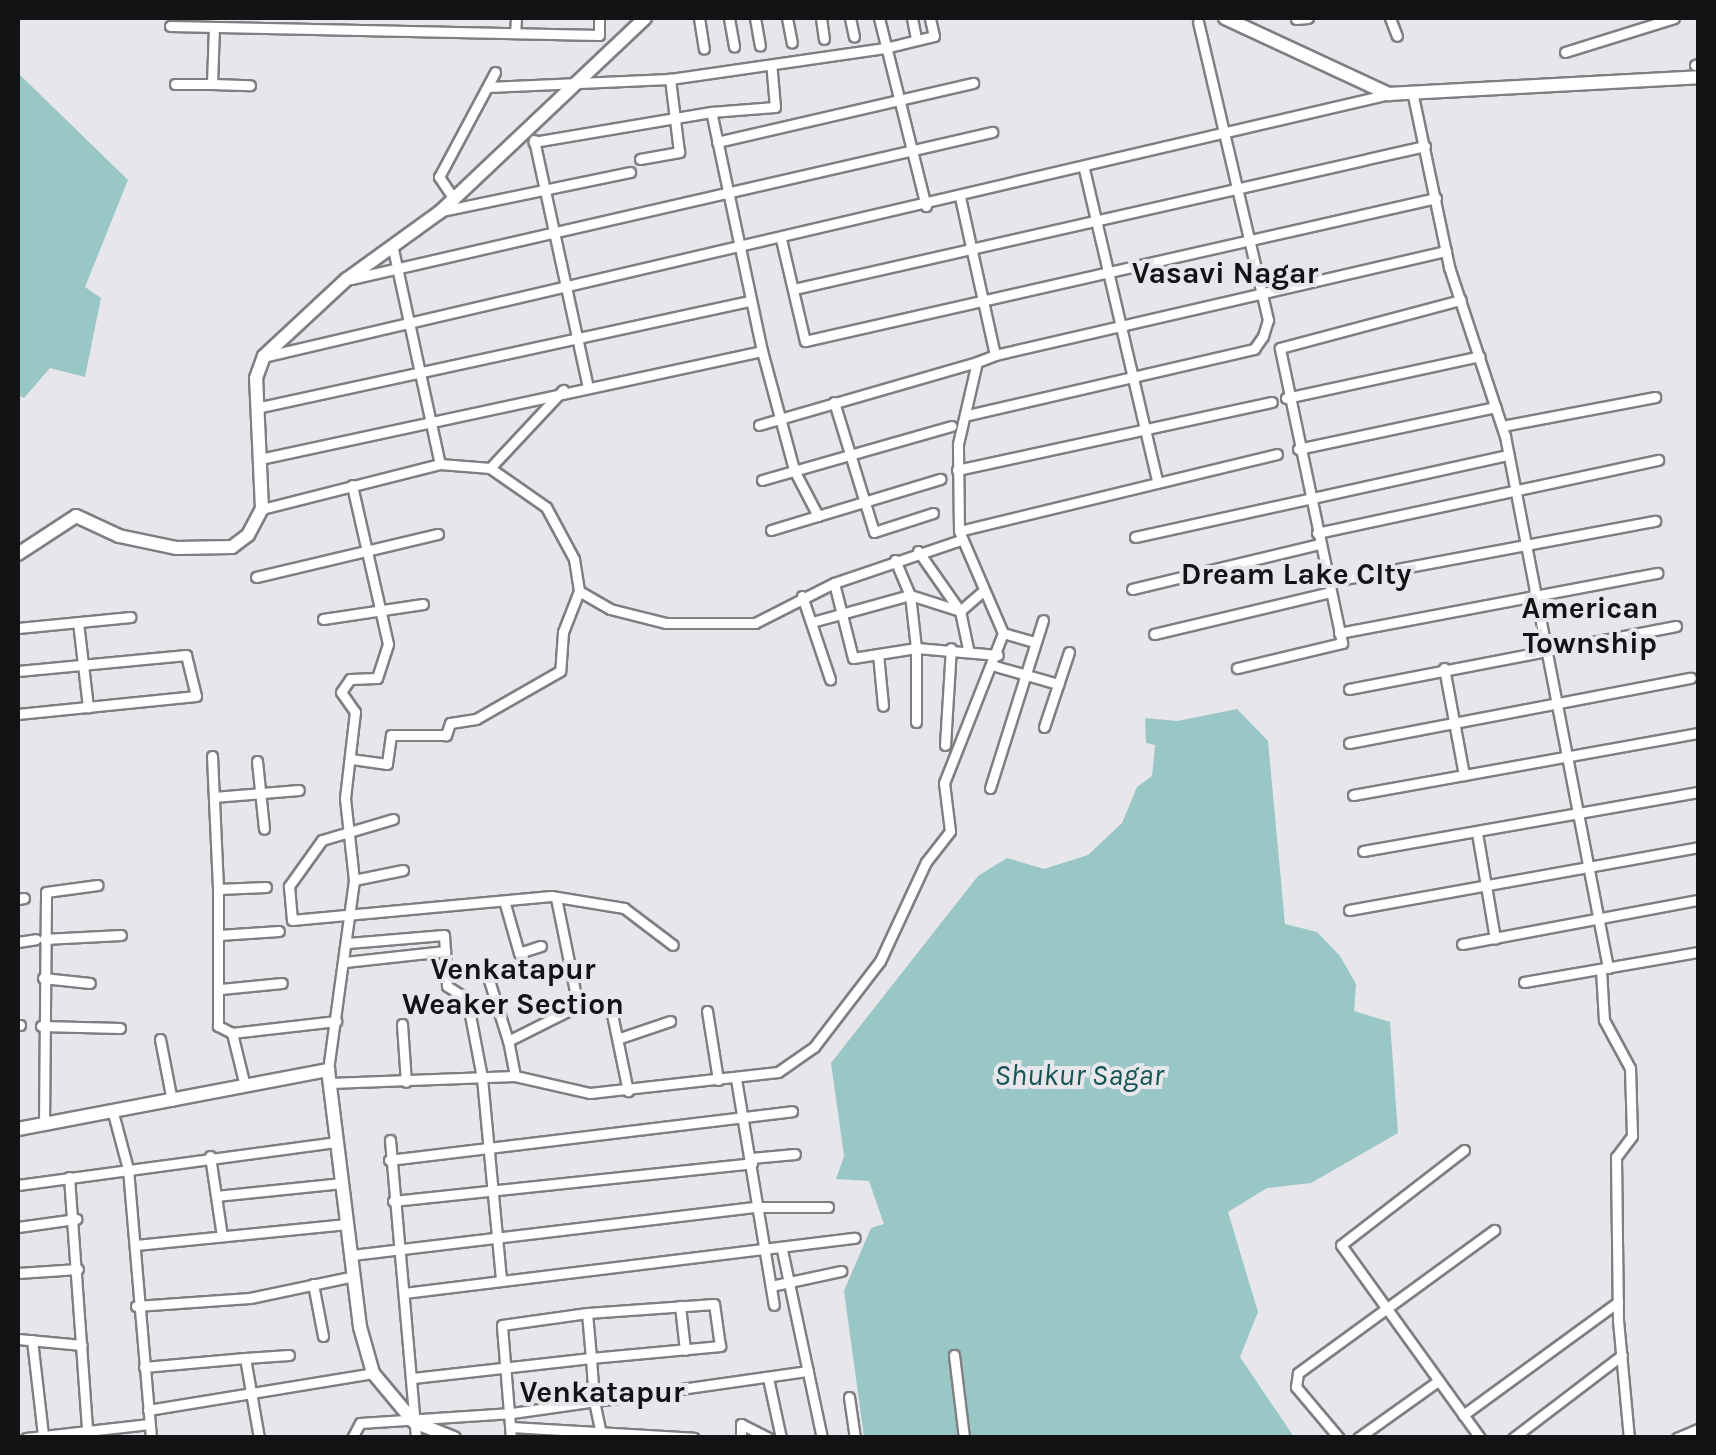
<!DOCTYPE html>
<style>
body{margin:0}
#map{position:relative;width:1716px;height:1455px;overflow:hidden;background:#e7e6ea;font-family:Karla,sans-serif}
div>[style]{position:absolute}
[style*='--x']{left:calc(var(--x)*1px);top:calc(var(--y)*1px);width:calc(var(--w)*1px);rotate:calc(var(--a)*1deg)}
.water>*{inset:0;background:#99c7c6}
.roads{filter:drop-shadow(2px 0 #7f7e82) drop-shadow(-2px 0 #7f7e82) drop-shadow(0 2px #7f7e82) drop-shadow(0 -2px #7f7e82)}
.street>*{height:9px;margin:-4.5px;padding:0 4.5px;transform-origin:4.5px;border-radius:4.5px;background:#fff}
.secondary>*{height:12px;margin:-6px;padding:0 6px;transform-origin:6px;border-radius:6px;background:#fff}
span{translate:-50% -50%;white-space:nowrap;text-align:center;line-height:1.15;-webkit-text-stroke:8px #e7e6ea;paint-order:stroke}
.neighbourhood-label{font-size:30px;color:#131214;font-weight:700}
.water-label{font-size:30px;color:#145454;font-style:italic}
.frame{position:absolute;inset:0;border:20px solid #131214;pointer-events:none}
</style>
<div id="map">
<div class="water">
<div style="clip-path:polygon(18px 73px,128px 180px,85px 287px,101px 298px,85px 377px,50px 368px,24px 398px,18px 395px)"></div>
<div style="clip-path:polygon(1237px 709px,1268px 741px,1285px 924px,1317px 932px,1340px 956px,1356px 984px,1354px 1011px,1390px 1022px,1398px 1133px,1311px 1183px,1267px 1188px,1228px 1212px,1258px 1312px,1240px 1357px,1294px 1437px,864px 1437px,844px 1291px,871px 1228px,884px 1224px,869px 1181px,836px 1179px,844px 1156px,831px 1063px,978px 876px,1007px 858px,1044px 869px,1088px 855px,1122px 823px,1137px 787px,1152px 776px,1155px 745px,1146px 743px,1145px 718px,1177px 721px)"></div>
</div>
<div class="roads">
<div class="street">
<div style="--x:699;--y:18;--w:31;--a:81"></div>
<div style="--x:729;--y:18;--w:29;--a:80"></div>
<div style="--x:755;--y:18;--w:28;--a:80"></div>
<div style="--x:787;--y:18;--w:25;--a:79"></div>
<div style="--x:821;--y:18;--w:21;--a:82"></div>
<div style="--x:850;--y:18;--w:19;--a:78"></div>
<div style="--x:879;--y:18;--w:194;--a:76"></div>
<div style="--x:912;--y:18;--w:21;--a:79"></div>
<div style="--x:1390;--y:18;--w:19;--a:69"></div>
<div style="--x:1296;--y:19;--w:12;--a:-5"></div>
<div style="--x:170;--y:26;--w:429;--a:1.2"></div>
<div style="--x:599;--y:35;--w:17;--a:-90"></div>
<div style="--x:515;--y:33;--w:15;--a:-86"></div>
<div style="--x:1565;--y:52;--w:114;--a:-17.3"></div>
<div style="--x:1695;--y:65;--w:3;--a:-18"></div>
<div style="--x:175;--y:84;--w:37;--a:0"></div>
<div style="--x:212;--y:84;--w:57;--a:-88"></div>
<div style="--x:212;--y:84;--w:38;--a:2"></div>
<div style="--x:488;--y:87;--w:182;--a:-2.5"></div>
<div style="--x:1412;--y:91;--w:180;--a:78.1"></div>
<div style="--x:1449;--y:267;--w:178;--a:71.7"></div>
<div style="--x:1505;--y:436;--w:542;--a:79.04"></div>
<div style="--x:711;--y:112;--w:64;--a:-4.5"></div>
<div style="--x:775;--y:107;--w:37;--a:-95"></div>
<div style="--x:534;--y:140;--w:250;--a:77.7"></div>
<div style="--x:717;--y:142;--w:263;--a:-13"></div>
<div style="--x:640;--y:159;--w:40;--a:-10"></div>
<div style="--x:679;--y:152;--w:74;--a:-97"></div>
<div style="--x:670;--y:79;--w:217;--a:-8.2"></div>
<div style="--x:885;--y:48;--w:50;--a:-13.8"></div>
<div style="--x:934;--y:36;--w:18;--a:-103"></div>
<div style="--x:1084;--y:169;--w:319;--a:76.8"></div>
<div style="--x:454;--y:199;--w:27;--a:-124"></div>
<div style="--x:439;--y:177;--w:119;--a:-61.9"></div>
<div style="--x:442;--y:211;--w:192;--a:-11.7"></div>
<div style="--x:781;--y:239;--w:105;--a:76.8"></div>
<div style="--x:805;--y:341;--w:647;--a:-12.77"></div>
<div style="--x:393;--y:249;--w:220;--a:77.7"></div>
<div style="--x:351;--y:279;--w:658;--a:-12.92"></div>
<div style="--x:794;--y:289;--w:647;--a:-12.77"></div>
<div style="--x:762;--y:351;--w:123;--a:74.9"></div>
<div style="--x:794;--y:470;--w:52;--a:62.4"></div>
<div style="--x:995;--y:355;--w:463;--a:-13"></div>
<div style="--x:267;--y:356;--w:1152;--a:-13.14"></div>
<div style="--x:1286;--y:398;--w:198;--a:-12.2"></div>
<div style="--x:834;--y:402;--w:136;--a:72.9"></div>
<div style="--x:874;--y:532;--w:62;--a:-17.9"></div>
<div style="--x:256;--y:408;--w:504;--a:-12.25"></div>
<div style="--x:968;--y:415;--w:294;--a:-13"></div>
<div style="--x:1254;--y:349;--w:16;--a:-55"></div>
<div style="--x:1263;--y:336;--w:17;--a:-73"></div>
<div style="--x:1268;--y:320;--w:306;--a:-103.2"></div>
<div style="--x:759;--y:425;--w:227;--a:-16.1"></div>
<div style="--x:1502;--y:426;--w:156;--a:-10.7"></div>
<div style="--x:1298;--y:449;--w:202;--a:-12"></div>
<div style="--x:260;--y:459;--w:513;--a:-12.14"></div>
<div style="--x:762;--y:351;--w:244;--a:-102"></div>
<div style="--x:711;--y:112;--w:180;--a:170.4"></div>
<div style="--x:490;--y:468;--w:107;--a:-46.9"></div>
<div style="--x:957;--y:470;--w:322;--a:-12.2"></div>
<div style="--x:762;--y:480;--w:197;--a:-15.9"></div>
<div style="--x:262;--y:509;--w:184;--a:-14.2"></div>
<div style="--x:440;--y:464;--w:50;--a:4.6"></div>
<div style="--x:490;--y:468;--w:68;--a:34.9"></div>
<div style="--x:546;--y:507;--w:59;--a:61.7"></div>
<div style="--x:574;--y:559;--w:32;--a:81"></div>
<div style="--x:579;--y:591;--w:44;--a:111.3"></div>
<div style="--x:563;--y:632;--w:39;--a:94"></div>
<div style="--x:560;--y:671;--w:97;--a:150.3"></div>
<div style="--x:476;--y:719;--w:26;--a:171"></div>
<div style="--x:450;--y:723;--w:13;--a:108"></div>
<div style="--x:446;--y:735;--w:55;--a:180"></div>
<div style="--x:391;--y:735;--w:29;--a:98"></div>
<div style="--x:387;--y:764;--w:37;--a:-172"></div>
<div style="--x:771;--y:530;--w:177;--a:-16.8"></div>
<div style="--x:959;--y:531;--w:327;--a:-13.6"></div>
<div style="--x:1317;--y:533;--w:349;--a:-12.1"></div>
<div style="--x:1135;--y:537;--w:382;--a:-12.4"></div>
<div style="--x:918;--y:551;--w:73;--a:55"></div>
<div style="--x:960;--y:611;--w:39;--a:78"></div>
<div style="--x:895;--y:560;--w:38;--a:67"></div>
<div style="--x:910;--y:595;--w:53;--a:83.5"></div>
<div style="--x:916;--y:648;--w:82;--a:4.9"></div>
<div style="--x:256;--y:577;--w:187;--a:-13.3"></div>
<div style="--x:1328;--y:582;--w:333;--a:-10.6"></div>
<div style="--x:834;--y:583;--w:77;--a:75.8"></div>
<div style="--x:853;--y:658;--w:64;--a:-9"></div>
<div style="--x:916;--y:648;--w:74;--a:90"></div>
<div style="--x:1132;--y:589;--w:192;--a:-13.5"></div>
<div style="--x:579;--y:591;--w:36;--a:30"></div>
<div style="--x:610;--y:609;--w:58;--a:14"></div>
<div style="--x:666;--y:623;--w:89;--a:0"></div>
<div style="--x:755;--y:623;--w:89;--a:-26.9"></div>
<div style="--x:834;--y:583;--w:133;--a:-18.8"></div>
<div style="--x:802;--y:596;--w:88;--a:71.4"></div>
<div style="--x:323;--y:619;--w:101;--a:-8.5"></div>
<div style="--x:78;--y:622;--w:86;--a:83.3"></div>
<div style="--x:812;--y:622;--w:102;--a:-15.4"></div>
<div style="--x:910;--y:595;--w:52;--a:17.7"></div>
<div style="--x:960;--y:611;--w:28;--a:-41"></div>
<div style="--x:18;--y:628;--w:113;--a:-5.6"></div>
<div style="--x:1003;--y:633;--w:33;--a:16"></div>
<div style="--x:1339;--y:633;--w:324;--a:-10.7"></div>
<div style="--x:1154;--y:634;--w:181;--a:-13.4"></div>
<div style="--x:878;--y:654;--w:52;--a:84.5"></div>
<div style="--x:995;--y:666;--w:66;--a:15.9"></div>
<div style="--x:1237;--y:668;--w:108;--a:-13.4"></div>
<div style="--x:1342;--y:643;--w:301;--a:-101.9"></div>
<div style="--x:1280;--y:348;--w:187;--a:-14.9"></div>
<div style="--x:1444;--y:668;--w:109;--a:79.4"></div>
<div style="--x:18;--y:671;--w:169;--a:-5.4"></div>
<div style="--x:186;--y:655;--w:42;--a:76.3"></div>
<div style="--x:196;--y:696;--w:179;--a:174.2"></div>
<div style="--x:1349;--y:689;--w:333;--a:-10.9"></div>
<div style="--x:1044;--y:727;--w:79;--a:-71.6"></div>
<div style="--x:1349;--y:743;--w:348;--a:-10.8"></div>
<div style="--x:945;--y:745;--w:97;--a:-86.5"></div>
<div style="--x:212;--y:756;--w:133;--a:87.4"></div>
<div style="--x:257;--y:761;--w:68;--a:84.1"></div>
<div style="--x:990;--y:788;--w:176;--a:-72.5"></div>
<div style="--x:1353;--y:795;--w:351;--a:-10.2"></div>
<div style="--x:214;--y:797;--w:85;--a:-4.7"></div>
<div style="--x:393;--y:819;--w:74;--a:163.5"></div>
<div style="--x:322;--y:840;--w:57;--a:125.7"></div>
<div style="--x:289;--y:886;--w:34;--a:85"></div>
<div style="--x:292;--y:920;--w:260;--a:-5.3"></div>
<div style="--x:551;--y:896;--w:74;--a:9.3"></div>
<div style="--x:624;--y:908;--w:61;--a:37.1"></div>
<div style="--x:1477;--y:833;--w:107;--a:80.3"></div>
<div style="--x:1363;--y:851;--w:340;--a:-10"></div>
<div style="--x:354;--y:880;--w:50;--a:-11.5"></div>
<div style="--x:18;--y:899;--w:6;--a:-9"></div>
<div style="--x:505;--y:904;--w:51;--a:74.1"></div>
<div style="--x:519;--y:953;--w:23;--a:-18"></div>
<div style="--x:1349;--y:910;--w:355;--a:-10.2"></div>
<div style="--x:219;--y:935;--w:60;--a:-3.8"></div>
<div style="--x:44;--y:939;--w:77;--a:-3"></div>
<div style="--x:18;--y:942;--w:18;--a:-9"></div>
<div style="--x:348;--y:943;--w:96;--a:-4.8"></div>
<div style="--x:444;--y:935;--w:51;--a:86.6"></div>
<div style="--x:447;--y:986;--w:24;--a:33"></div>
<div style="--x:467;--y:999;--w:80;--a:79.2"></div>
<div style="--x:482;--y:1078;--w:202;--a:84.6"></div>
<div style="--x:1462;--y:944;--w:240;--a:-10.6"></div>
<div style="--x:345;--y:962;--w:101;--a:-6.3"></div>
<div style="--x:1601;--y:970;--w:50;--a:86.6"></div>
<div style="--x:1604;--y:1020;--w:55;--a:61.6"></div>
<div style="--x:1630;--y:1068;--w:68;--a:88.3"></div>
<div style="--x:1632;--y:1136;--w:26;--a:127"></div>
<div style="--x:1616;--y:1157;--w:163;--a:89.3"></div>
<div style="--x:1618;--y:1320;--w:119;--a:84.7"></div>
<div style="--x:488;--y:977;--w:67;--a:72.6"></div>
<div style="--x:43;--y:978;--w:47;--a:6.1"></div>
<div style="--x:1524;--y:982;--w:177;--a:-9.8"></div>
<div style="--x:221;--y:989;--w:61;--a:-5.6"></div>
<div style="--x:707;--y:1011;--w:70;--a:80.9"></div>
<div style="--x:612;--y:1014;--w:79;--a:78.3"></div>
<div style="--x:402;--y:1024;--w:58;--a:86.1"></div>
<div style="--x:18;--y:1025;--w:2;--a:0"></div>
<div style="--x:41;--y:1026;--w:79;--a:1.5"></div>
<div style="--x:232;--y:1033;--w:16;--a:-153"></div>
<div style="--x:218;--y:1026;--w:137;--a:-90"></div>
<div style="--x:218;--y:889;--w:48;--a:-2.4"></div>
<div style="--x:620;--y:1038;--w:53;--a:-18.8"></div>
<div style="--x:160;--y:1039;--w:63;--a:79"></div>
<div style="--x:328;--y:1070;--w:192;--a:-82.2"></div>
<div style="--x:354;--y:880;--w:82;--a:-96.3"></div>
<div style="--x:345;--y:798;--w:87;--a:-83.4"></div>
<div style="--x:355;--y:712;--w:24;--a:-125"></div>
<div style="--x:341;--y:692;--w:16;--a:-55"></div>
<div style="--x:350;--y:679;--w:27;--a:-2"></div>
<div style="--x:377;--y:678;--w:36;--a:-72"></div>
<div style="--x:388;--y:644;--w:163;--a:-102.8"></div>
<div style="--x:515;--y:1076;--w:36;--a:-101"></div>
<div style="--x:508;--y:1041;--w:78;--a:-26.6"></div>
<div style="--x:578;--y:1006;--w:110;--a:-101.5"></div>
<div style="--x:736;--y:1079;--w:229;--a:80.5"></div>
<div style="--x:330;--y:1083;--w:185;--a:-2.2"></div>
<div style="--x:515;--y:1076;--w:77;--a:12.8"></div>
<div style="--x:590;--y:1093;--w:189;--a:-6.4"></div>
<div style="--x:778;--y:1072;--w:44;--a:-34.8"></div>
<div style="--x:814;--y:1047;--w:108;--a:-52.5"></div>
<div style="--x:880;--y:961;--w:109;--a:-65.1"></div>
<div style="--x:926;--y:862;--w:39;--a:-52"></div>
<div style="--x:950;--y:831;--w:48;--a:-97.1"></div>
<div style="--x:944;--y:783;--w:161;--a:-68.5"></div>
<div style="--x:1003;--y:633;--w:111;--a:-113.3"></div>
<div style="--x:959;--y:531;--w:87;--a:-90.7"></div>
<div style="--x:958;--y:444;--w:84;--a:-77"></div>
<div style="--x:977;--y:362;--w:19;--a:-21"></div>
<div style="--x:995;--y:355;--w:162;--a:-102.5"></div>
<div style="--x:245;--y:1086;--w:55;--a:-103.8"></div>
<div style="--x:232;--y:1033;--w:105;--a:-6.6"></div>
<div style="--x:113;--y:1113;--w:58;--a:75"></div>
<div style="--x:128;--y:1169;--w:270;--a:85.1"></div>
<div style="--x:44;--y:1125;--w:233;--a:-89.5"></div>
<div style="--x:46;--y:892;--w:52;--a:-7.7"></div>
<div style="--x:390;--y:1140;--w:299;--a:85"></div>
<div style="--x:1464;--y:1150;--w:155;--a:142.3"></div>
<div style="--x:1341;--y:1245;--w:238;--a:54.2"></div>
<div style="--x:210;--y:1156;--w:81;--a:81.5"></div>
<div style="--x:751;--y:1158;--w:44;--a:-5.2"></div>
<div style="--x:389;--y:1160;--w:406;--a:-6.9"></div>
<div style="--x:69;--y:1177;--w:254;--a:85.9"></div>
<div style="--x:18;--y:1185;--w:322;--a:-7.7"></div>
<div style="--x:216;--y:1196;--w:127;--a:-5.9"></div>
<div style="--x:393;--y:1201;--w:361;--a:-6"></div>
<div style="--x:18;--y:1227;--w:59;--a:-7.9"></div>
<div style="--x:136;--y:1245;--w:212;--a:-5.7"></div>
<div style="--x:782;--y:1250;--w:192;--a:78"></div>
<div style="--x:352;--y:1255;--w:407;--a:-6.8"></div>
<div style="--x:756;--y:1207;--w:72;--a:0"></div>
<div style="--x:18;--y:1273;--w:60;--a:-3.8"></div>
<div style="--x:313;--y:1284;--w:53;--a:79.1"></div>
<div style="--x:771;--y:1286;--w:72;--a:-12.1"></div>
<div style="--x:404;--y:1293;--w:454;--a:-7"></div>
<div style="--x:136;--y:1306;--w:114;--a:-4"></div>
<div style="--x:250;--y:1298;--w:106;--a:-11.9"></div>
<div style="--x:680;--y:1306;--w:44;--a:83.5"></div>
<div style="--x:18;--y:1339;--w:64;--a:5.4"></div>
<div style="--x:32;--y:1340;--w:96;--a:83.4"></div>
<div style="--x:954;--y:1355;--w:84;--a:83.1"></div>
<div style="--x:144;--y:1367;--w:101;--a:-5.1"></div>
<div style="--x:413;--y:1378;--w:179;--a:-6.4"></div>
<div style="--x:591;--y:1358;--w:130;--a:-5.3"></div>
<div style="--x:720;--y:1346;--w:42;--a:-98.1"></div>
<div style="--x:714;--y:1304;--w:127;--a:175.9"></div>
<div style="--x:587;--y:1313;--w:45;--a:84.9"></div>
<div style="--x:591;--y:1358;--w:43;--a:86"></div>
<div style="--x:594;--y:1401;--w:38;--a:78"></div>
<div style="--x:768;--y:1378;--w:61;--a:77.8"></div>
<div style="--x:849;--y:1397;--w:41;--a:81.7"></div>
<div style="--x:148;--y:1410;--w:228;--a:-9.3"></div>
<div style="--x:1463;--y:1415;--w:192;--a:-36.1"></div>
<div style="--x:511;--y:1427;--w:183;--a:3.4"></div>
<div style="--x:26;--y:1438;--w:124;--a:-6.5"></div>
<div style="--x:259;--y:1438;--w:81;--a:-99.9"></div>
<div style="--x:245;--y:1358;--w:44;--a:-3.9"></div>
<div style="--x:352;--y:1438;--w:17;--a:-62"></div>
<div style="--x:360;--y:1423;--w:152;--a:-3.8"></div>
<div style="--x:512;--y:1413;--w:299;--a:-8.1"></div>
<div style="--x:511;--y:1438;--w:113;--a:-94.6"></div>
<div style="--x:502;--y:1325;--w:86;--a:-8"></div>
<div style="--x:741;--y:1438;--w:14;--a:-90"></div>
<div style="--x:741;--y:1424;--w:30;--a:27"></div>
<div style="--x:1339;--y:1438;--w:67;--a:-130.1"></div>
<div style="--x:1296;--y:1387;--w:14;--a:-82"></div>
<div style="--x:1298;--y:1373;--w:243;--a:-36.1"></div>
<div style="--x:1358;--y:1438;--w:98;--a:-35.5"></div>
<div style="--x:1513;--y:1438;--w:137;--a:-37.3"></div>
<div style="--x:1677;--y:1438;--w:23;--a:-23"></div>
</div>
<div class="secondary">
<div style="--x:1225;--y:18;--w:181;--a:24.9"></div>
<div style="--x:1389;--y:94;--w:309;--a:-3.1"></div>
<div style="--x:18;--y:554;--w:69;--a:-33.2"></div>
<div style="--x:76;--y:516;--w:47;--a:24.9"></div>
<div style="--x:119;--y:536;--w:58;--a:11.9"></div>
<div style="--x:176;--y:548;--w:56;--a:-1"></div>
<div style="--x:232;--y:547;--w:20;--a:-37"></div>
<div style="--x:248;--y:535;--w:30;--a:-62"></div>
<div style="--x:262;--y:509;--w:131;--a:-92.6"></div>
<div style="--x:256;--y:378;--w:23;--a:-70"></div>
<div style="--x:264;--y:356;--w:113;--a:-42.9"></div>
<div style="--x:347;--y:279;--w:115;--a:-35.8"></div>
<div style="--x:440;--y:212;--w:282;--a:-43.4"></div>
<div style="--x:18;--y:1129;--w:316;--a:-10.8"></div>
<div style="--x:328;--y:1070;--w:259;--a:82.9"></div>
<div style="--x:360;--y:1327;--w:48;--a:74.2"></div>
<div style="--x:373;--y:1373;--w:64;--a:50.1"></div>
<div style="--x:414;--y:1422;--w:43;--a:21.8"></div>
</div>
</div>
<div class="neighbourhood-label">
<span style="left:1225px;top:273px">Vasavi Nagar</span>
<span style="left:1296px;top:574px">Dream Lake CIty</span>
<span style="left:1590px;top:625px">American<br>Township</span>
<span style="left:513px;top:986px">Venkatapur<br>Weaker Section</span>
<span style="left:602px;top:1392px">Venkatapur</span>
</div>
<div class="water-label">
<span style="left:1079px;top:1075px">Shukur Sagar</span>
</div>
<div class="frame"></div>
</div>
